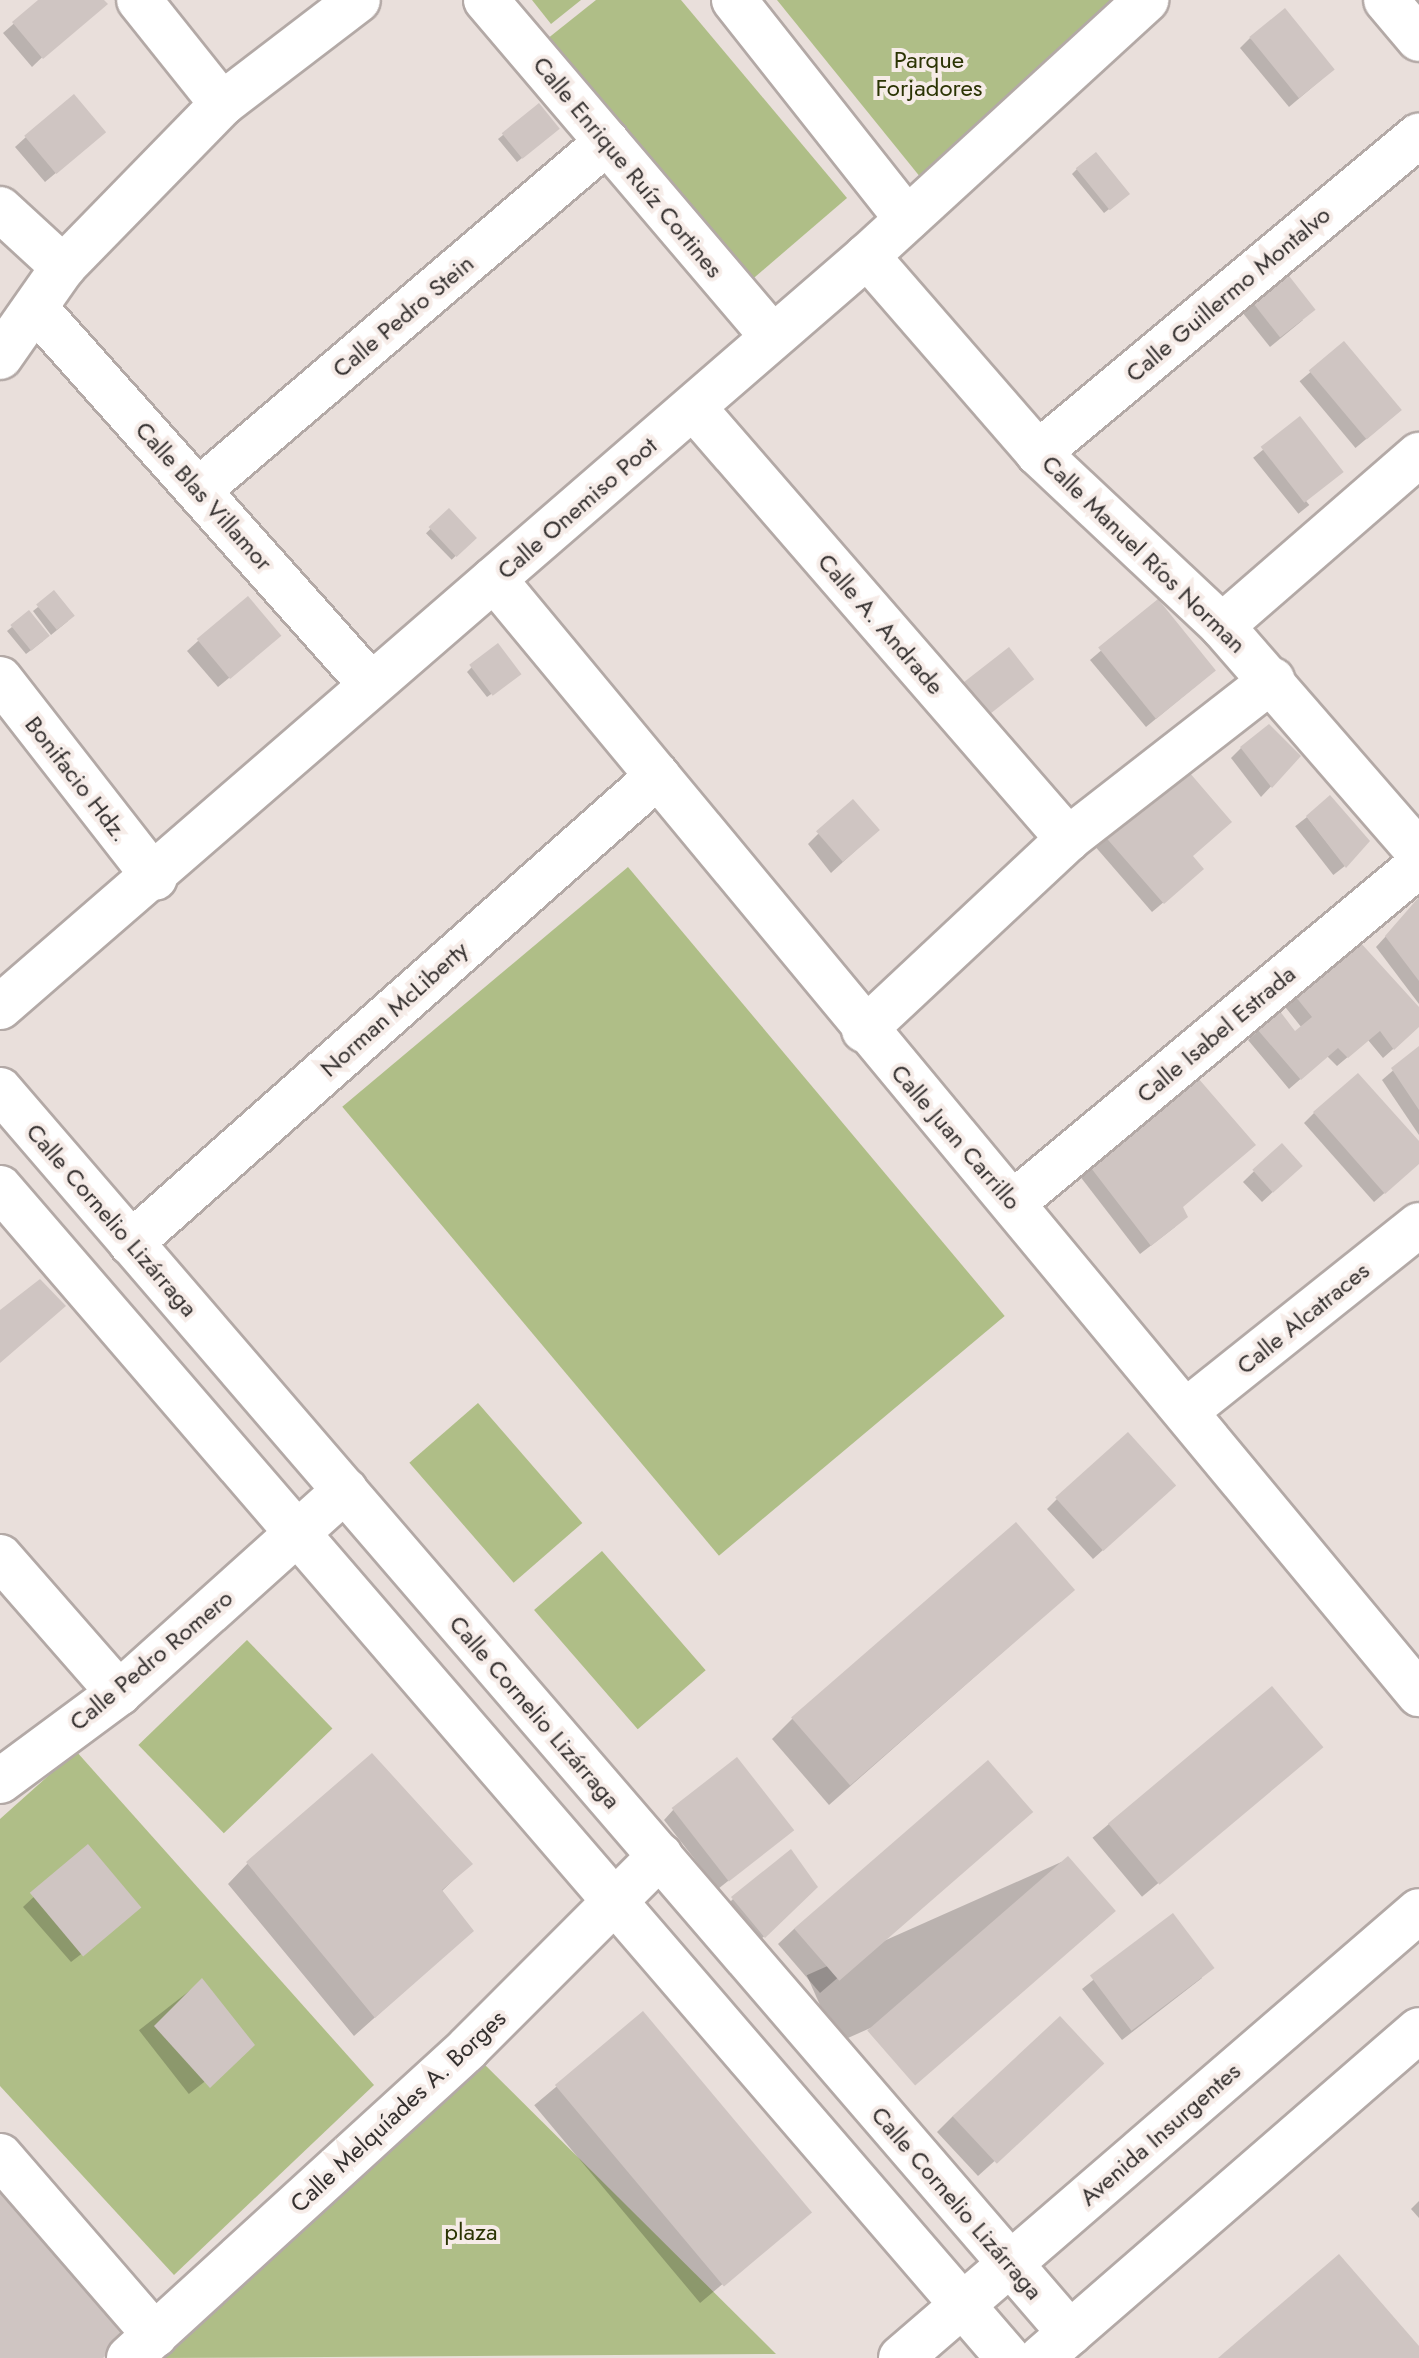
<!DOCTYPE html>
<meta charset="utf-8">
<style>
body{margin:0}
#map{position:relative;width:1419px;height:2358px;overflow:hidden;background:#e9dfdb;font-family:Jost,sans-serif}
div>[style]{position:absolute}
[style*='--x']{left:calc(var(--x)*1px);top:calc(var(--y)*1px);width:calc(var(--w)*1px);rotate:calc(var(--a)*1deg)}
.green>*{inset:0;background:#afbe87;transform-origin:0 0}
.shadow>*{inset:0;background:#0003;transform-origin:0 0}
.building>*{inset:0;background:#cfc5c2;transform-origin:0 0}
.roads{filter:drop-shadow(2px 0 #b3a9a6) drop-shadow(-2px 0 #b3a9a6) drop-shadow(0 2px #b3a9a6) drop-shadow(0 -2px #b3a9a6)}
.minor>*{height:44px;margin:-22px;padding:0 22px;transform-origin:22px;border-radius:22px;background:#fff}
.major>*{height:44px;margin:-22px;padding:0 22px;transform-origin:22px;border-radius:22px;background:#fff}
span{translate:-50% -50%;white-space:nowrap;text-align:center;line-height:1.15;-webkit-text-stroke:8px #f6ece8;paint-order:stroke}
.park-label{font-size:24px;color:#2b3404}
.street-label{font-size:24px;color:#34302f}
</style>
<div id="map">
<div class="green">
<div style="clip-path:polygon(532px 0,581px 0,551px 24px)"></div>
<div style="clip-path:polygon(596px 0,681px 0,847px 198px,741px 289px,542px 43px)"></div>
<div style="clip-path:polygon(777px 0,1129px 0,921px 178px)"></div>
<div style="left:628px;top:867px;width:586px;height:373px;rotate:50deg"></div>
<div style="left:478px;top:1403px;width:159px;height:91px;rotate:49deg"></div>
<div style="left:602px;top:1551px;width:158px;height:90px;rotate:49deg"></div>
<div style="left:247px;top:1640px;width:123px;height:151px;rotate:46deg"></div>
<div style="clip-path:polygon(76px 1751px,374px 2085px,174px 2275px,0 2086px,0 1819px)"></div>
<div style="clip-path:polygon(472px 2052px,776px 2354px,161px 2358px)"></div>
</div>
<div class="shadow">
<div style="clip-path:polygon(41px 0,102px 0,32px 67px,3px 33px)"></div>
<div style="clip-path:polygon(1250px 38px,1322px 79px,1289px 107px,1240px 48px)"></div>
<div style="clip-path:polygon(552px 134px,517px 162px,498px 139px,503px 135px)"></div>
<div style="clip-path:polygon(26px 137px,93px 142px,45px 182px,15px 147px)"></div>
<div style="clip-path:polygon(1077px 169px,1123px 198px,1104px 213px,1072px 174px)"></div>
<div style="clip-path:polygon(1252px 302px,1303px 320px,1270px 347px,1242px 312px)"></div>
<div style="left:1344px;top:344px;width:87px;height:58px;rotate:50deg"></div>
<div style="left:1264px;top:449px;width:72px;height:14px;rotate:51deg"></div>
<div style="left:449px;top:511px;width:37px;height:32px;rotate:46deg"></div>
<div style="clip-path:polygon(1158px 602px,1203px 680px,1146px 727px,1090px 660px)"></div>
<div style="clip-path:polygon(38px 607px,68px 621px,51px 635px,33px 611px)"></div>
<div style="clip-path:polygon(12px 627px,43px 641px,26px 654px,7px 631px)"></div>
<div style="clip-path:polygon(198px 641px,268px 646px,218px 687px,187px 651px)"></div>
<div style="clip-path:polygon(472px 667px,514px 678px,487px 697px,467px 672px)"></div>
<div style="clip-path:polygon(1241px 748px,1299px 756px,1261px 797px,1231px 758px)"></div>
<div style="left:1307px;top:817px;width:62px;height:15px;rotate:52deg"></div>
<div style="clip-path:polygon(818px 834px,867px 840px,831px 873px,808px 844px)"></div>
<div style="clip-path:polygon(1103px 834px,1191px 857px,1191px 879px,1152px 912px,1093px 844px)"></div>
<div style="clip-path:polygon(1419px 900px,1419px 1004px,1376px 947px)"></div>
<div style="clip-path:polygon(1292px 993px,1419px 1010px,1419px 1026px,1383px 1058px,1368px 1040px,1337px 1066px,1327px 1056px,1289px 1089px,1248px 1040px,1259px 1030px,1295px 1034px,1302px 1028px,1282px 1003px)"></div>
<div style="clip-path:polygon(1419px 1048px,1419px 1135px,1382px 1080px)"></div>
<div style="clip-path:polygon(1198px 1081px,1175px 1227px,1140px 1254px,1079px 1175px)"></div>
<div style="clip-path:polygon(1314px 1113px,1419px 1144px,1419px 1163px,1374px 1202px,1304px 1123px)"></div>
<div style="clip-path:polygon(1281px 1145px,1290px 1176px,1262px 1202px,1243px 1182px)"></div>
<div style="clip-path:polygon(1163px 1496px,1093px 1559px,1047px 1509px,1057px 1499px)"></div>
<div style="clip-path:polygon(1073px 1590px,829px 1805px,772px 1739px,792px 1719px)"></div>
<div style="left:1271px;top:1688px;width:77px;height:233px;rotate:50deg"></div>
<div style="clip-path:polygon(674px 1809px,792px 1830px,718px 1889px,664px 1820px)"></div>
<div style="clip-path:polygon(1014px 1827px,820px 1993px,778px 1944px,794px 1929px)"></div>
<div style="clip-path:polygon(88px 1846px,128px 1918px,71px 1962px,23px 1907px)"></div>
<div style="left:1068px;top:1859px;width:74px;height:286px;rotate:66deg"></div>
<div style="clip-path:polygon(248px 1863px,470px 1864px,441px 1892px,472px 1931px,354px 2036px,228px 1884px)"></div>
<div style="clip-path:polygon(816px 1886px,754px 1946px,723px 1909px,733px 1899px)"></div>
<div style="clip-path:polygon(1172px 1916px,1202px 1978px,1122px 2040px,1082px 1989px)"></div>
<div style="left:202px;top:1981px;width:81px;height:80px;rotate:52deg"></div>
<div style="left:643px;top:2014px;width:258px;height:142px;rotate:50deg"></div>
<div style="clip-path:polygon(1085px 2079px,978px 2176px,937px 2132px,953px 2116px)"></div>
<div style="clip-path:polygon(1419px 2201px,1419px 2218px,1411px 2209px)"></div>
</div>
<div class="building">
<div style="clip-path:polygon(38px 0,104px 0,108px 4px,43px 59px,12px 22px)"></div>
<div style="left:1285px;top:8px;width:79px;height:46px;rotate:51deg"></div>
<div style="left:74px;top:94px;width:50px;height:65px;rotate:50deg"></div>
<div style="left:539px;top:103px;width:33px;height:48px;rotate:51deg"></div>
<div style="left:1096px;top:152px;width:54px;height:26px;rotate:51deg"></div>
<div style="left:1286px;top:272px;width:48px;height:45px;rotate:52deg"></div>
<div style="left:1344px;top:341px;width:90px;height:46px;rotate:50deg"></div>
<div style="left:1300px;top:416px;width:71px;height:50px;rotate:52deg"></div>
<div style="left:449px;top:508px;width:41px;height:28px;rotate:47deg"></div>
<div style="left:54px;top:590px;width:33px;height:23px;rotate:51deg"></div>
<div style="left:248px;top:596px;width:52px;height:67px;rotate:50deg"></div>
<div style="left:1158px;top:599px;width:92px;height:77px;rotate:51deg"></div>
<div style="left:29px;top:610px;width:33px;height:24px;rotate:51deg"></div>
<div style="left:498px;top:643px;width:39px;height:36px;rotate:53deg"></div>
<div style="left:1009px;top:647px;width:41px;height:72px;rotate:52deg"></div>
<div style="clip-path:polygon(1269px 724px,1301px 756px,1272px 788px,1240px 747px)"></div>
<div style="clip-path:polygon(1189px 772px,1232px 822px,1193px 856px,1204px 869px,1164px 904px,1102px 833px)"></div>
<div style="clip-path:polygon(1330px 795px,1370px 841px,1346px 868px,1306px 816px)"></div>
<div style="left:853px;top:799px;width:41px;height:49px;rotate:49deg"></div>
<div style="clip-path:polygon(1419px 897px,1419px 981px,1385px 936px)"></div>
<div style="clip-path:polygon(1359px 941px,1419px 1007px,1419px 1027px,1394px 1050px,1380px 1031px,1348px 1058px,1338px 1048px,1301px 1080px,1257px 1029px,1279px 1010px,1295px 1031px,1312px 1017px,1291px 991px)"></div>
<div style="clip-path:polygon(1419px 1046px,1419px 1110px,1391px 1068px)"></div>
<div style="clip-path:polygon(1358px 1073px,1419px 1141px,1419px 1164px,1385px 1194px,1313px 1112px)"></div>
<div style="clip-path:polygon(1198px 1078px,1256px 1145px,1183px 1207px,1188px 1217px,1151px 1246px,1088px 1164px)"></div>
<div style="left:1282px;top:1143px;width:31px;height:40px;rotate:48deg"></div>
<div style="clip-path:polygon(40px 1279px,66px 1306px,0 1363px,0 1310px)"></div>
<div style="left:1128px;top:1432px;width:72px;height:98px;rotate:48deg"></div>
<div style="left:1016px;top:1522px;width:90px;height:298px;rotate:49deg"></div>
<div style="left:1272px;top:1686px;width:80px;height:214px;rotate:50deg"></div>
<div style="clip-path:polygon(372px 1753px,473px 1864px,442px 1890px,474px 1931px,375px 2018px,246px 1862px)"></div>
<div style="left:737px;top:1757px;width:93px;height:83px;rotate:52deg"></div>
<div style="left:988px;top:1760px;width:69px;height:257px;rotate:49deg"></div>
<div style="left:88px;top:1844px;width:83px;height:76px;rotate:50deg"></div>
<div style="clip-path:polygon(791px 1849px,818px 1887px,765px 1938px,731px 1897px)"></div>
<div style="left:1068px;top:1856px;width:73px;height:266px;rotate:49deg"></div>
<div style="left:1173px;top:1913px;width:69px;height:104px;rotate:53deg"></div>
<div style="clip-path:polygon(202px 1978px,255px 2045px,210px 2088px,154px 2026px)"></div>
<div style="left:643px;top:2011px;width:263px;height:115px;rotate:50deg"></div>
<div style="left:1060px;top:2016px;width:65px;height:147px;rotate:47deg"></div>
<div style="clip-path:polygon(0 2182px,134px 2331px,103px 2358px,0 2358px)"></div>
<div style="clip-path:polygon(1339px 2254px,1419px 2346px,1419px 2358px,1218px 2358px)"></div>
</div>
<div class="roads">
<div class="minor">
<div style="--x:139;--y:0;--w:133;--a:51.4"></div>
<div style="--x:486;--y:0;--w:438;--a:49.6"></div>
<div style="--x:734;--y:0;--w:279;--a:51.7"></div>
<div style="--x:0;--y:209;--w:86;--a:42.6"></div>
<div style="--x:867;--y:256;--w:261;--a:49"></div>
<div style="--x:1038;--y:453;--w:253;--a:43.2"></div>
<div style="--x:1222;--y:626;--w:301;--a:49"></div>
<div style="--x:38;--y:311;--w:497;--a:48.3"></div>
<div style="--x:0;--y:357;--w:110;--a:-55"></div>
<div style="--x:63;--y:267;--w:228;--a:-45.7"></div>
<div style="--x:222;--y:104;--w:171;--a:-37.4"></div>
<div style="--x:694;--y:408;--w:571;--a:49.05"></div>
<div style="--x:1038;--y:453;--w:496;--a:-39.8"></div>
<div style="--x:200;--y:489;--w:535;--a:-40.45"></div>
<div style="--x:494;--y:579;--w:1449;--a:50.32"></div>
<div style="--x:1222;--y:626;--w:261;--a:-41"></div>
<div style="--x:0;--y:679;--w:252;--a:52.1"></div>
<div style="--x:0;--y:1007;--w:1147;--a:-40.9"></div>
<div style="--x:867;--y:256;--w:379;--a:-42.5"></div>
<div style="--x:864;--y:1030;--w:279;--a:-43.1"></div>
<div style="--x:1068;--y:839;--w:259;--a:-37.9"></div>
<div style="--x:0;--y:1090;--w:1640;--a:49.28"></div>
<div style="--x:0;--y:1188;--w:1544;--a:49.25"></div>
<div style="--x:1013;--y:1203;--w:528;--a:-39.78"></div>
<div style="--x:131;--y:1243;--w:704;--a:-41.55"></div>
<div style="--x:1186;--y:1411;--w:298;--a:-38.6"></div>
<div style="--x:0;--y:1557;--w:181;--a:48.8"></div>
<div style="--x:0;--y:1781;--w:148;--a:-36.5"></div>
<div style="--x:119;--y:1693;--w:304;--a:-41.9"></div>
<div style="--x:0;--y:2156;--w:237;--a:49.1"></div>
<div style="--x:129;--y:2358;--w:459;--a:-42.4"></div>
<div style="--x:468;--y:2048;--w:272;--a:-45"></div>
</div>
<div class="major">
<div style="--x:1386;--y:0;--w:51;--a:49.8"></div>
<div style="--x:901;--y:2358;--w:684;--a:-40.79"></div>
<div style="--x:1041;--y:2358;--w:500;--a:-40.95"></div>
</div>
</div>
<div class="park-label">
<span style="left:929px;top:74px">Parque<br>Forjadores</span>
<span style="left:471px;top:2232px">plaza</span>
</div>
<div class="street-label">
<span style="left:628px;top:167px;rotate:50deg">Calle Enrique Ruíz Cortines</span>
<span style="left:1228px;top:294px;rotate:-40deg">Calle Guillermo Montalvo</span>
<span style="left:403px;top:316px;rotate:-40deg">Calle Pedro Stein</span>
<span style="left:204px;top:496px;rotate:48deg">Calle Blas Villamor</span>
<span style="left:577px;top:508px;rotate:-41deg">Calle Onemiso Poot</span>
<span style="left:1144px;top:554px;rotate:44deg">Calle Manuel Ríos Norman</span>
<span style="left:881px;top:624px;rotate:49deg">Calle A. Andrade</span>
<span style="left:77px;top:779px;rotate:52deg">Bonifacio Hdz.</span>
<span style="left:394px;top:1009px;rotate:-42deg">Norman McLiberty</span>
<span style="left:1216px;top:1034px;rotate:-40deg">Calle Isabel Estrada</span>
<span style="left:956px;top:1137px;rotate:49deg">Calle Juan Carrillo</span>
<span style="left:112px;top:1220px;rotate:49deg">Calle Cornelio Lizárraga</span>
<span style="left:1303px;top:1318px;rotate:-39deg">Calle Alcatraces</span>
<span style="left:151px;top:1660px;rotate:-40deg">Calle Pedro Romero</span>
<span style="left:535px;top:1712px;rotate:49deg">Calle Cornelio Lizárraga</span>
<span style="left:398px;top:2111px;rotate:-43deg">Calle Melquíades A. Borges</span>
<span style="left:1160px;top:2134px;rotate:-41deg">Avenida Insurgentes</span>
<span style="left:957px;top:2203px;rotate:49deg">Calle Cornelio Lizárraga</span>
</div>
</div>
